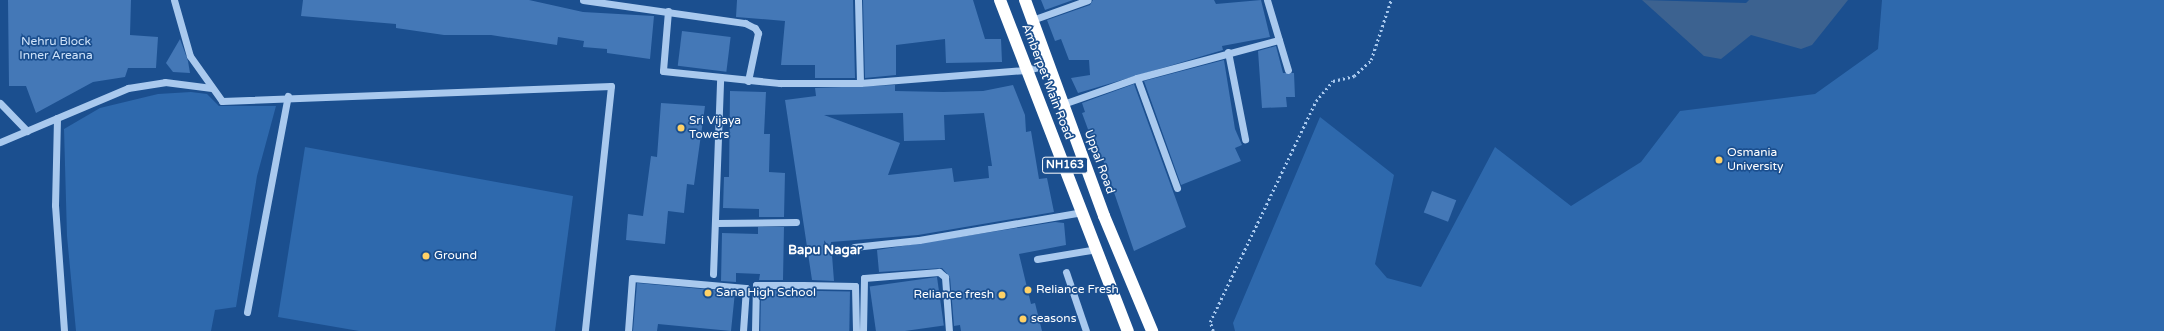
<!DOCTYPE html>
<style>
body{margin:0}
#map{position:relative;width:2164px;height:331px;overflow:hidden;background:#1b4f8f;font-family:"Varela Round",sans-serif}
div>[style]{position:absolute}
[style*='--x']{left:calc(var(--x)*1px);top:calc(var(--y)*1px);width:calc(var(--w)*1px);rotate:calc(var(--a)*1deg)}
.green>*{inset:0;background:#2e69ad}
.water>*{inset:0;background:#3c6290}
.building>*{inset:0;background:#4478b7;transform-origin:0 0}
.path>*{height:2.5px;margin-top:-1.25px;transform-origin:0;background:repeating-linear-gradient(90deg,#a9c9ee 0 2px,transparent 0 5px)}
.minor>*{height:7px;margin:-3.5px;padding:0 3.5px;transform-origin:3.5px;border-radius:3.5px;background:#a9c9ee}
.highway>*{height:12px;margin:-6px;padding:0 6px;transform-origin:6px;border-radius:6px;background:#fff}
.dots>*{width:11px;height:11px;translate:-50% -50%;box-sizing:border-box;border:2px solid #1b4f8f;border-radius:50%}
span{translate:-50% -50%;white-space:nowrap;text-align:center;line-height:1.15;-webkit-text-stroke:3.5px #1b4f8f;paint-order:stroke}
.shield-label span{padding:1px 3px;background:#1b4f8f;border:1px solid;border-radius:3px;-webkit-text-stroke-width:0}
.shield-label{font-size:11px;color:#fff;font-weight:700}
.park-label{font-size:12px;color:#cfe3fa}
.street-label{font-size:12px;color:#fff}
.poi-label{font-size:12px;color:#fff}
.left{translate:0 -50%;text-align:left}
.right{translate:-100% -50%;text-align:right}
.neighbourhood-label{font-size:13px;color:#fff;font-weight:700}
</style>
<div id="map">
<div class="green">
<div style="clip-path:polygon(1882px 0,2164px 0,2164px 331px,1235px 331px,1233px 323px,1320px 117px,1394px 175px,1375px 264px,1387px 278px,1421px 287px,1495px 147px,1571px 206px,1641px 162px,1680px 111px,1815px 94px,1878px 49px)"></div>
<div style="clip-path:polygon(191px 92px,207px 94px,219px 106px,276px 106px,257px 176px,236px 307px,215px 310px,211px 331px,76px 331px,67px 236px,64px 129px,100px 108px,158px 94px)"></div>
<div style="clip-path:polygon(305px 147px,573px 196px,555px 331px,359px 331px,278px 317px)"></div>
</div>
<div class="water">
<div style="clip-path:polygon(1642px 0,1746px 3px,1749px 0,1848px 0,1812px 45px,1801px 49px,1751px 35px,1721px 59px,1704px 56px)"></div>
</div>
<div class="building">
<div style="clip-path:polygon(8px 0,131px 0,130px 35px,158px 37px,156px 68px,128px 68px,125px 77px,93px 82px,36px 113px,26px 86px,9px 86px)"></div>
<div style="clip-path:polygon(303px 0,529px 0,583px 12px,654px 16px,650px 59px,607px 53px,607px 49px,583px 47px,584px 41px,558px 37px,557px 45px,491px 35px,444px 35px,396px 28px,396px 24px,301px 16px)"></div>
<div style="clip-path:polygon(737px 0,853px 0,855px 78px,815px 78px,815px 65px,781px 65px,785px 21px,736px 17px)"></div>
<div style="clip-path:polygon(863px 0,973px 0,985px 39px,1001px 39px,1002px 62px,946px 63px,945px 39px,896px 45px,896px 75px,865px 78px)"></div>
<div style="clip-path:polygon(1041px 0,1073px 0,1045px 10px)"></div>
<div style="clip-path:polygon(1093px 0,1214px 0,1216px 4px,1261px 0,1270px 37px,1222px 46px,1223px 50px,1078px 93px,1071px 78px,1090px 75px,1089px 60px,1069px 60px,1061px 39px,1055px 41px,1047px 20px,1090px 5px)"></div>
<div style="left:682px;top:31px;width:49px;height:35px;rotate:7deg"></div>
<div style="clip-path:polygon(180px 39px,188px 61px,190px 73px,173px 72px,166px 63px)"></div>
<div style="clip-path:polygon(1276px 46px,1283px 73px,1294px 73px,1295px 97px,1286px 97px,1287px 107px,1262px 108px,1258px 51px)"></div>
<div style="clip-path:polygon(1224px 60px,1235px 129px,1242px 145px,1235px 148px,1241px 161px,1181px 185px,1144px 81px)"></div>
<div style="clip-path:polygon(1134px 84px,1186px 227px,1134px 251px,1103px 160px,1100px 162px,1082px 113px,1085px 112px,1082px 103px)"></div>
<div style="clip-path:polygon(evenodd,895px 85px,895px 91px,943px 92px,983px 91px,1013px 85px,1025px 115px,1026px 132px,1031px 131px,1039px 179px,1047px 178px,1054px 212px,918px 235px,831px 242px,834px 281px,812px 280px,785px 100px,816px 96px,815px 88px,895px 85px,903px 113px,904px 141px,945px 140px,944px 115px,984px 113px,992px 166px,988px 166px,989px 178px,954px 182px,952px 168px,888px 175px,900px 143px,824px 115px,903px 113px)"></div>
<div style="clip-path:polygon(730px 91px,766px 92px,764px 134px,770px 134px,769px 172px,785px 173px,784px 217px,759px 217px,759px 209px,723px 208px,724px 177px,729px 177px)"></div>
<div style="clip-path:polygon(661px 103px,705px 106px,694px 185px,687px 184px,684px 213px,668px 211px,665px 244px,626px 240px,628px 214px,643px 216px,651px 156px,657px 157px)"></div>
<div style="left:1432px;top:191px;width:26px;height:23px;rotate:21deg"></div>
<div style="clip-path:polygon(1055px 222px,1064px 223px,1066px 245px,1019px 254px,1031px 304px,1035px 303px,1042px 331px,961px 331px,960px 325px,954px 326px,950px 277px,942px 268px,879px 272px,877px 250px)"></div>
<div style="clip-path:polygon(758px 227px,784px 227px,783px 280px,759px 280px,760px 274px,736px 273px,736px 282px,721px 281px,722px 233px,758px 234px)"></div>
<div style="left:937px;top:277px;width:49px;height:68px;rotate:82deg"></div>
<div style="clip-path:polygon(637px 283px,735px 292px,731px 331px,658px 324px,657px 331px,633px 331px)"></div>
<div style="left:761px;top:290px;width:89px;height:41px;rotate:1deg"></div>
</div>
<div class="path">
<div style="--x:1213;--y:331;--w:9;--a:-108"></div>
<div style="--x:1210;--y:322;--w:245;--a:-64.4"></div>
<div style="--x:1316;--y:101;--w:26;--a:-50"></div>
<div style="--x:1333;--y:81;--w:22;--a:-13"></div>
<div style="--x:1354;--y:76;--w:23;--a:-43"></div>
<div style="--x:1371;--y:60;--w:63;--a:-71.6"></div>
</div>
<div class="minor">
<div style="--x:174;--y:0;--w:58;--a:74.1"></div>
<div style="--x:190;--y:56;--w:55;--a:54.6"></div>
<div style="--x:222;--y:101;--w:389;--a:-2.2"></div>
<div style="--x:611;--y:86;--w:246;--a:96.1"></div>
<div style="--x:583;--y:0;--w:164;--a:8.1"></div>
<div style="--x:745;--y:23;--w:11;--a:27"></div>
<div style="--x:755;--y:28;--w:6;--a:59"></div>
<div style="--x:758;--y:33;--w:49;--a:101.8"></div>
<div style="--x:858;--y:0;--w:83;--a:88.6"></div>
<div style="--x:1267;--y:0;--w:73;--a:73.3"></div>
<div style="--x:668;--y:11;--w:60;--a:94.8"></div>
<div style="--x:663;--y:71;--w:118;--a:5.9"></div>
<div style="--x:780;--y:83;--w:80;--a:0"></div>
<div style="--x:860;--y:83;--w:166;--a:-4.5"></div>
<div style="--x:1025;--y:70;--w:24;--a:-12"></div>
<div style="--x:1032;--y:20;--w:59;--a:-19.7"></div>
<div style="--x:1228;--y:52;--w:89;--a:78.9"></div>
<div style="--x:1137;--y:78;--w:117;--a:70"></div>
<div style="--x:0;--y:103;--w:39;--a:46"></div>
<div style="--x:1063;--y:104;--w:78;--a:-19.4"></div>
<div style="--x:1137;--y:78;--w:147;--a:-15"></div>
<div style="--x:57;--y:118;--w:87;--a:91.3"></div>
<div style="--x:55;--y:205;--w:126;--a:85.9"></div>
<div style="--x:0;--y:142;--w:139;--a:-22.9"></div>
<div style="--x:128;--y:88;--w:37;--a:-9"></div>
<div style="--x:165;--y:82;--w:47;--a:7.3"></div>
<div style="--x:716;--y:223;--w:80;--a:-0.7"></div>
<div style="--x:854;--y:247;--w:65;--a:-6.1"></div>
<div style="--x:919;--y:240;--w:166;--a:-9.7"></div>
<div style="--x:1037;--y:259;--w:61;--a:-9.5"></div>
<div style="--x:1066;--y:272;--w:62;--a:71.3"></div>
<div style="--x:713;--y:274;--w:195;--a:-87.9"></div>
<div style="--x:247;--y:312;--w:220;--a:-79.3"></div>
<div style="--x:628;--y:331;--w:53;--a:-85.7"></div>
<div style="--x:632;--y:278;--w:114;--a:5"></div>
<div style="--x:746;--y:288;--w:43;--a:94"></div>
<div style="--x:755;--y:331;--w:46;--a:-88.8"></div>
<div style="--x:756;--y:285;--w:47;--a:0"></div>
<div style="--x:803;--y:285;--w:52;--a:1.1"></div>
<div style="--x:855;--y:286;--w:45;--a:88.7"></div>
<div style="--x:863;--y:331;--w:53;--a:-88.9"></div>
<div style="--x:864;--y:278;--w:75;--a:-4.6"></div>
<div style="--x:939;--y:272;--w:8;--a:40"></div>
<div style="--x:945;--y:277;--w:54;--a:85.8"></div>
</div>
<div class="highway">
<div style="--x:1000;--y:0;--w:355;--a:68.9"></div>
<div style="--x:1025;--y:0;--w:230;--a:69.9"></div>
<div style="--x:1104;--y:216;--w:125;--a:67.3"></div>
</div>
<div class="dots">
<div style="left:681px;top:128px;background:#ffd166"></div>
<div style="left:1719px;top:160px;background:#ffd166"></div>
<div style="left:426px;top:256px;background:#ffd166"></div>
<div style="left:1028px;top:290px;background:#ffd166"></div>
<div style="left:708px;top:293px;background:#ffd166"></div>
<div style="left:1002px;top:295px;background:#ffd166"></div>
<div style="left:1023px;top:319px;background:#ffd166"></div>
</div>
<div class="shield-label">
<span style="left:1065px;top:165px">NH163</span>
</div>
<div class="park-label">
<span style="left:56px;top:49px">Nehru Block<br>Inner Areana</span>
</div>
<div class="street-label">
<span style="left:1047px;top:82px;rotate:69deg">Amberpet Main Road</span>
<span style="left:1099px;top:162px;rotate:70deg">Uppal Road</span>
</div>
<div class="poi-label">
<span class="left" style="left:689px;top:128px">Sri Vijaya<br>Towers</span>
<span class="left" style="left:1727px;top:160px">Osmania<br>University</span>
<span class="left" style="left:434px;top:256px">Ground</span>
<span class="left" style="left:1036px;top:290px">Reliance Fresh</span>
<span class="left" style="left:716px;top:293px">Sana High School</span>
<span class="right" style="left:994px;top:295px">Reliance fresh</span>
<span class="left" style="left:1031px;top:319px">seasons</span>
</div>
<div class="neighbourhood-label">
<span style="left:825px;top:250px">Bapu Nagar</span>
</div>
</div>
